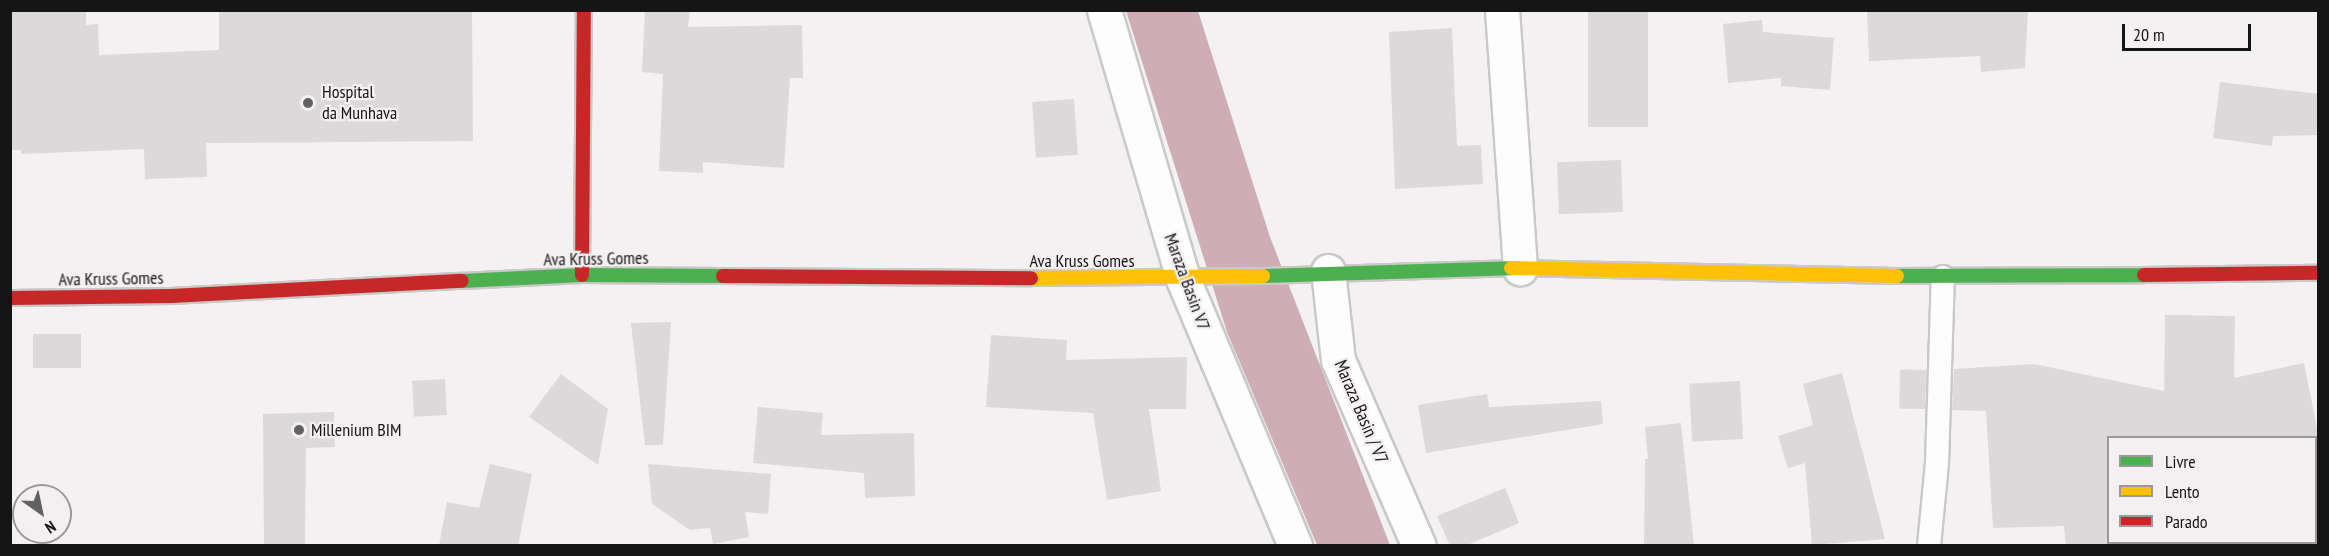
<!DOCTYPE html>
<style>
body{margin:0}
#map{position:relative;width:2329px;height:556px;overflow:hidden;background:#f3f1f2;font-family:"PT Sans Narrow",sans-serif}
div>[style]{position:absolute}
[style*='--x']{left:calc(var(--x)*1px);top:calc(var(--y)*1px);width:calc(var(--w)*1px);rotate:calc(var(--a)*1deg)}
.water>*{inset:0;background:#cfadb5}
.building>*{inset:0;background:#dbd9da;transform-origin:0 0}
.roads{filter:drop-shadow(2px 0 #cac8c9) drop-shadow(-2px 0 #cac8c9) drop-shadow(0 2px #cac8c9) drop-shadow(0 -2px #cac8c9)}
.lane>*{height:22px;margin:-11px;padding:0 11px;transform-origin:11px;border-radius:11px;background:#fdfdfd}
.street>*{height:33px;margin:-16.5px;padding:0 16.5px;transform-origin:16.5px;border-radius:16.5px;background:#fdfdfd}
.fast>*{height:14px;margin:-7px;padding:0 7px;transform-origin:7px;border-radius:7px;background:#4caf50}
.slow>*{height:14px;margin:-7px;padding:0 7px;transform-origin:7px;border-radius:7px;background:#ffc107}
.jam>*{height:14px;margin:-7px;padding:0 7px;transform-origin:7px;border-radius:7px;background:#c62828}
.dots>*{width:16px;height:16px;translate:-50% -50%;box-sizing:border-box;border:3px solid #f4f0f1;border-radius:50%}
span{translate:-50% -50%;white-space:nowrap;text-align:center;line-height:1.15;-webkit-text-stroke:4.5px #f4f0f1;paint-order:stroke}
.poi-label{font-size:18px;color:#161515}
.left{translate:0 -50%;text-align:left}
.street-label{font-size:18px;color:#161515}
.frame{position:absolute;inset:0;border:12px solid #161515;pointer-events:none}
.legend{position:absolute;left:2107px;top:436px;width:210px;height:108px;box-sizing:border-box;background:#f4f0f1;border:2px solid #9b9899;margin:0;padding:8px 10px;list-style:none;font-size:18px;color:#161515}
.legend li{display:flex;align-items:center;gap:12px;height:30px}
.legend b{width:30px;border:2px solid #9b9899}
.north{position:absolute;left:12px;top:484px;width:60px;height:60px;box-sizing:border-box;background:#f4f0f1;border:2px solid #9b9899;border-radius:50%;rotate:147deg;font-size:16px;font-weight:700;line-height:24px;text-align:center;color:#161515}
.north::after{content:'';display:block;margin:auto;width:21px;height:27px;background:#636262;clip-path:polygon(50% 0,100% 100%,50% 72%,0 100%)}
.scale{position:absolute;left:2122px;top:24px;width:129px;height:27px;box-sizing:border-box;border:3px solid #161515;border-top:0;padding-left:8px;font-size:18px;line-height:21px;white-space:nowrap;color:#161515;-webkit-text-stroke:4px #f4f0f1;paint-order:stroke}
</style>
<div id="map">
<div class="water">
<div style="clip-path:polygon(1126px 11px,1198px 11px,1270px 237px,1390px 545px,1317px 545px,1227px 332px)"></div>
</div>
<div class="building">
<div style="clip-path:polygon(10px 10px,86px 10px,86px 25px,98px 24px,99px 55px,219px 50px,219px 10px,472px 10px,473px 141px,206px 143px,207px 177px,145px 179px,144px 149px,21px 154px,21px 150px,10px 150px)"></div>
<div style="clip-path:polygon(645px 10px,690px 10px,688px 27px,802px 25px,803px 78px,790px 78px,784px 168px,703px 162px,703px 173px,659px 171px,663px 74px,642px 72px)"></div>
<div style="left:1588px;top:10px;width:60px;height:117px"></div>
<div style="clip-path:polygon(1867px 10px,2028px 10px,2025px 68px,1981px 72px,1980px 56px,1869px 61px)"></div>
<div style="clip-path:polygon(1762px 20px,1763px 32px,1834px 38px,1830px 90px,1781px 86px,1781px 78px,1728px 83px,1723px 24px)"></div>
<div style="clip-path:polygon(1452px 28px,1457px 146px,1481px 145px,1483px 184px,1395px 189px,1389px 32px)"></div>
<div style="clip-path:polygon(2220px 82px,2319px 94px,2319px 135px,2273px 136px,2272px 146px,2213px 138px)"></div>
<div style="left:1074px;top:99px;width:56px;height:42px;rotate:86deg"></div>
<div style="left:1621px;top:160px;width:52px;height:64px;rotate:88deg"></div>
<div style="clip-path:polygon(2165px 315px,2235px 316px,2234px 378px,2304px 363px,2319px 438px,2109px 438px,2109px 546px,2066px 546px,2064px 526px,1993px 528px,1986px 411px,1952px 410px,1954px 369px,2034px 364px,2164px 391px)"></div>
<div style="clip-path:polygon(671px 322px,663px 445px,645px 445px,631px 323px)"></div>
<div style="left:33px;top:334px;width:48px;height:34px"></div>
<div style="clip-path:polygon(991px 335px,1067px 340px,1066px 360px,1187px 357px,1186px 409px,1149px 409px,1161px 491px,1107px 500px,1093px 413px,986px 407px)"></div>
<div style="left:1926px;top:370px;width:39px;height:26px;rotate:91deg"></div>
<div style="clip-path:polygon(1842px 373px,1885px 539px,1812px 545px,1805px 463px,1788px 468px,1778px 436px,1813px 425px,1803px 384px)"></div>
<div style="clip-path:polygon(561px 374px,608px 409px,598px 465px,529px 417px)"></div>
<div style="left:445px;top:379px;width:36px;height:33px;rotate:87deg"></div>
<div style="left:1740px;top:381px;width:58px;height:51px;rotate:87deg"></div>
<div style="clip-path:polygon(1487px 394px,1489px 407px,1601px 401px,1603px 424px,1426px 453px,1418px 405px)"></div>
<div style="clip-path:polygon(758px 407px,823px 413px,821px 435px,914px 433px,915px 496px,865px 498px,864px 473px,753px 463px)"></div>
<div style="clip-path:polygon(334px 412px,335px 447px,306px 448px,305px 546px,264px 546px,263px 414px)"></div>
<div style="clip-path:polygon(1681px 423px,1694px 546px,1644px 546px,1645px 459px,1648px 459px,1645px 427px)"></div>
<div style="clip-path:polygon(490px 464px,532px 474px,518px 546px,439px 546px,447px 502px,479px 508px)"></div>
<div style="clip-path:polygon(648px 464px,771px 474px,768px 514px,745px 512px,749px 537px,713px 544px,710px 528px,690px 530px,652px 504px)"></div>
<div style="clip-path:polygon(1505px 488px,1519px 523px,1465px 546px,1450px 546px,1437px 516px)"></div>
</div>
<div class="roads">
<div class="lane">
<div style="--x:1929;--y:546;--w:83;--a:-84.5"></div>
<div style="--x:1937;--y:463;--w:186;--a:-88.2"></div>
</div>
<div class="street">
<div style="--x:1104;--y:10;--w:280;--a:73.6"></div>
<div style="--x:1183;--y:279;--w:290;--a:67.2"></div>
<div style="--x:1502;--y:10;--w:259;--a:86"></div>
<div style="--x:1328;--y:271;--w:90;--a:83.6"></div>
<div style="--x:1338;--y:360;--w:203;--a:66.5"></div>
</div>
<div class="fast">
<div style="--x:1263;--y:276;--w:248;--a:-1.8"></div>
<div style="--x:1897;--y:276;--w:247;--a:-0.2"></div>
<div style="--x:462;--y:281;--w:120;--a:-2.9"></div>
<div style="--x:582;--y:275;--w:141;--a:0.4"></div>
</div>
<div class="slow">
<div style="--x:1511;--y:268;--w:386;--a:1.2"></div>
<div style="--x:1031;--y:278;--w:232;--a:-0.5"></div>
</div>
<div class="jam">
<div style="--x:582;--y:275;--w:265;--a:-89.6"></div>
<div style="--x:2144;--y:275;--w:174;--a:-0.7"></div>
<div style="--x:723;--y:276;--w:308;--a:0.4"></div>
<div style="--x:10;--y:298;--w:161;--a:-0.7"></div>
<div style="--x:171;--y:296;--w:291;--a:-3"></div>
</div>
</div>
<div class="dots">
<div style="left:308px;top:103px;background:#636262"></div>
<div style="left:299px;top:430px;background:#636262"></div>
</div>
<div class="poi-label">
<span class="left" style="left:322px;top:103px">Hospital<br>da Munhava</span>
<span class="left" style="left:311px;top:430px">Millenium BIM</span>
</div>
<div class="street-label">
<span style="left:596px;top:259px;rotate:-1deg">Ava Kruss Gomes</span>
<span style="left:1082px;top:261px">Ava Kruss Gomes</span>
<span style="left:111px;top:279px;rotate:-1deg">Ava Kruss Gomes</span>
<span style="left:1187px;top:282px;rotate:70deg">Maraza Basin V7</span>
<span style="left:1361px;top:412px;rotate:67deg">Maraza Basin / V7</span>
</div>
<div class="frame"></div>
<ul class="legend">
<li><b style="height:8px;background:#4caf50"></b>Livre</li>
<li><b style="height:8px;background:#ffc107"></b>Lento</li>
<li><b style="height:8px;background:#c62828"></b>Parado</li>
</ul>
<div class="north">N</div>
<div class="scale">20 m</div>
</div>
